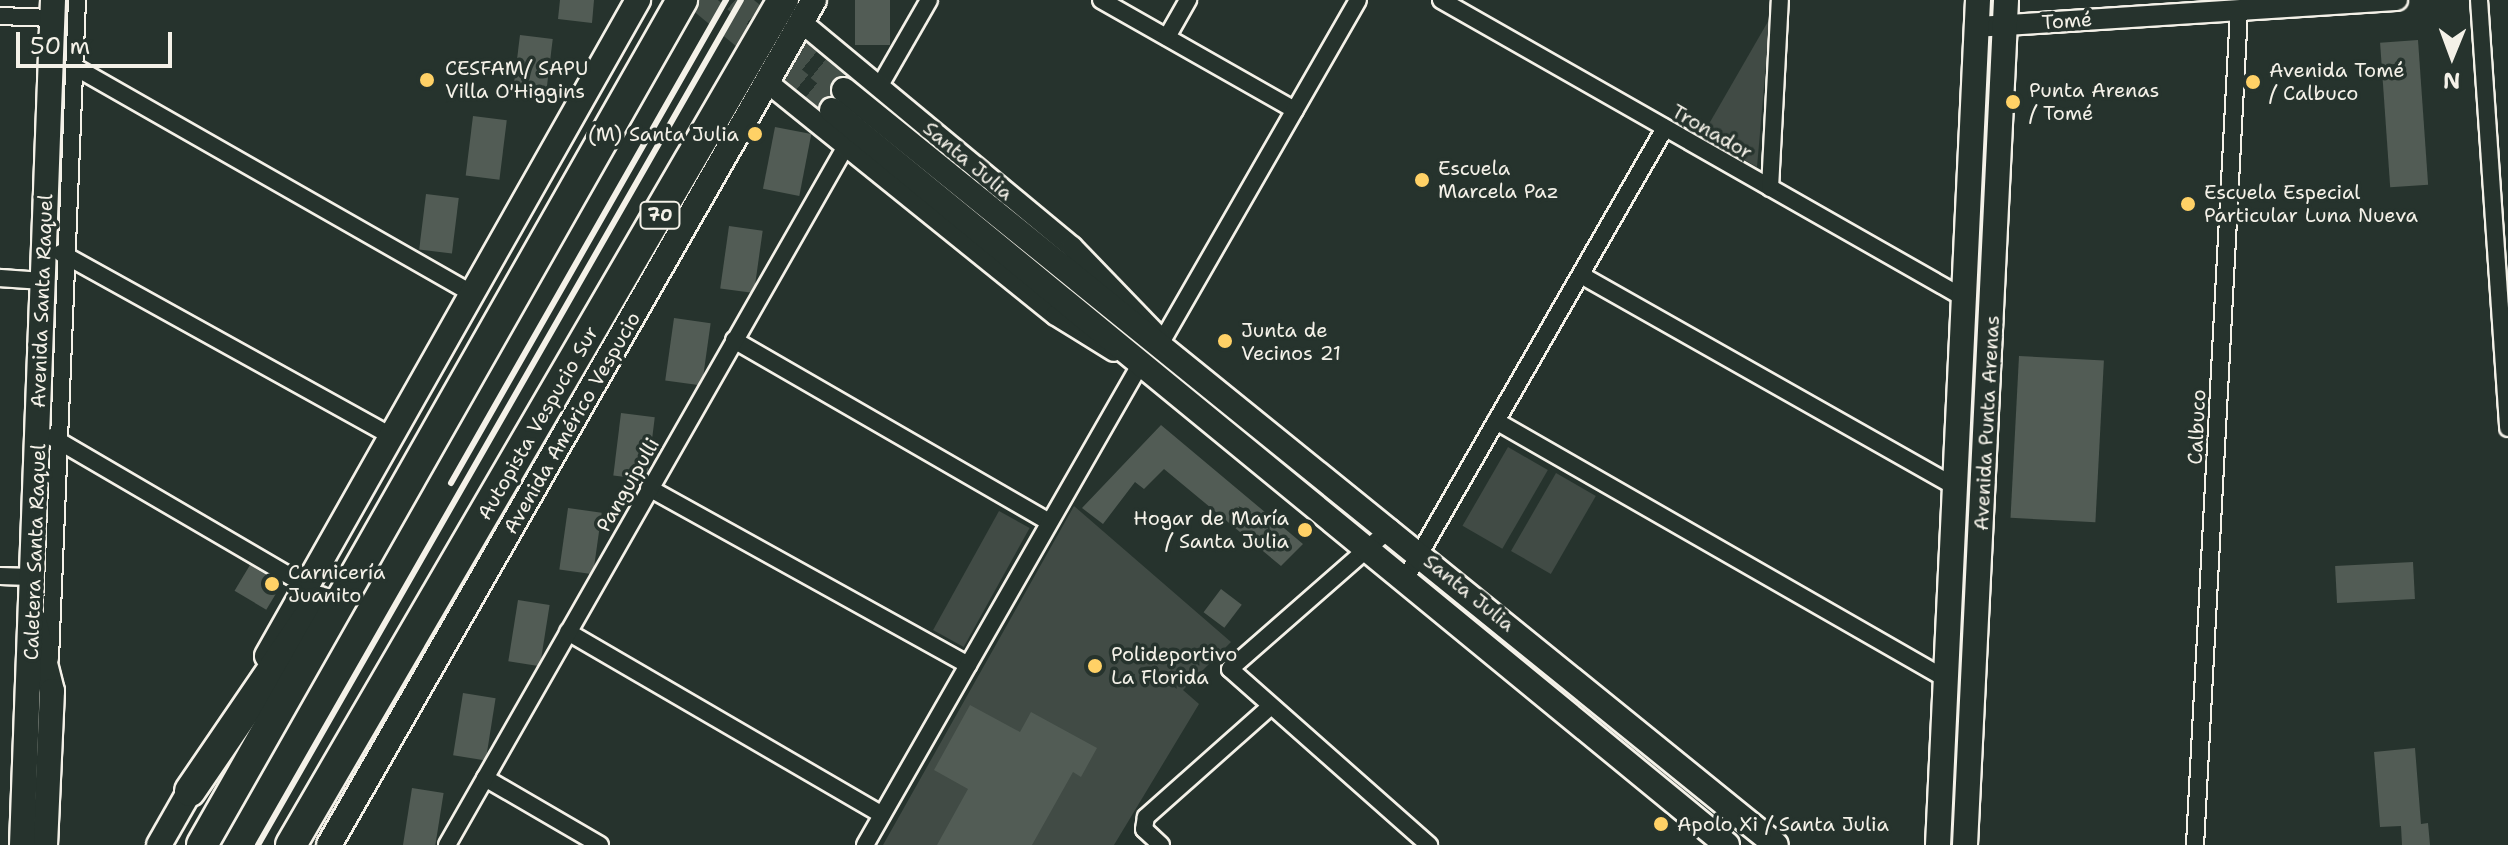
<!DOCTYPE html>
<meta charset="utf-8">
<style>
body{margin:0}
#map{position:relative;width:2508px;height:845px;overflow:hidden;background:#26332d;font-family:"Shantell Sans",sans-serif}
div>[style]{position:absolute}
[style*='--x']{left:calc(var(--x)*1px);top:calc(var(--y)*1px);width:calc(var(--w)*1px);rotate:calc(var(--a)*1deg)}
.green>*{inset:0;background:#414b45;transform-origin:0 0}
.building>*{inset:0;background:#525c55;transform-origin:0 0}
.secondary-tunnel>*{height:24px;margin-top:-12px;transform-origin:0;background:repeating-linear-gradient(90deg,#455049 0 24px,transparent 0 36px)}
.roads{filter:drop-shadow(2px 0 #f4f1e8) drop-shadow(-2px 0 #f4f1e8) drop-shadow(0 2px #f4f1e8) drop-shadow(0 -2px #f4f1e8)}
.minor>*{height:16px;margin:-8px;padding:0 8px;transform-origin:8px;border-radius:8px;background:#26332d}
.tertiary>*{height:20px;margin:-10px;padding:0 10px;transform-origin:10px;border-radius:10px;background:#26332d}
.secondary>*{height:24px;margin:-12px;padding:0 12px;transform-origin:12px;border-radius:12px;background:#26332d}
.motorway>*{height:30px;margin:-15px;padding:0 15px;transform-origin:15px;border-radius:15px;background:#26332d}
.rail>*{height:6px;margin:-3px;padding:0 3px;transform-origin:3px;border-radius:3px;background:#f4f1e8}
.dots>*{width:22px;height:22px;translate:-50% -50%;box-sizing:border-box;border:4px solid #26332d;border-radius:50%}
span{translate:-50% -50%;white-space:nowrap;text-align:center;line-height:1.15;-webkit-text-stroke:7px #26332d;paint-order:stroke}
.shield-label span{padding:2px 6px;background:#26332d;border:2px solid;border-radius:6px;-webkit-text-stroke-width:0}
.shield-label{font-size:18px;color:#f4f1e8;font-weight:700}
.street-label{font-size:20px;color:#f4f1e8}
.poi-label{font-size:20px;color:#f4f1e8}
.left{translate:0 -50%;text-align:left}
.right{translate:-100% -50%;text-align:right}
.north{position:absolute;left:2412px;top:16px;width:80px;height:80px;-webkit-text-stroke:6px #26332d;paint-order:stroke;rotate:181deg;font-size:22px;font-weight:700;line-height:32px;text-align:center;color:#f4f1e8}
.north::after{content:'';display:block;margin:auto;width:28px;height:36px;background:#f4f1e8;clip-path:polygon(50% 0,100% 100%,50% 72%,0 100%)}
.scale{position:absolute;left:16px;top:32px;width:156px;height:36px;box-sizing:border-box;border:4px solid #f4f1e8;border-top:0;padding-left:10px;font-size:24px;line-height:28px;white-space:nowrap;color:#f4f1e8;-webkit-text-stroke:6px #26332d;paint-order:stroke}
</style>
<div id="map">
<div class="green">
<div style="clip-path:polygon(1770px 18px,1757px 167px,1702px 136px)"></div>
<div style="clip-path:polygon(1164px 362px,1371px 529px,1370px 533px,1162px 367px)"></div>
<div style="left:1508px;top:447px;width:46px;height:91px;rotate:30deg"></div>
<div style="left:1556px;top:473px;width:46px;height:90px;rotate:30deg"></div>
<div style="clip-path:polygon(1074px 506px,1231px 642px,1183px 690px,1199px 704px,1114px 845px,883px 845px)"></div>
<div style="left:999px;top:511px;width:35px;height:136px;rotate:29deg"></div>
<div style="clip-path:polygon(1428px 577px,1698px 797px,1698px 804px,1424px 582px)"></div>
</div>
<div class="building">
<div style="clip-path:polygon(560px 0,594px 0,592px 23px,558px 19px)"></div>
<div style="left:855px;top:0;width:35px;height:45px"></div>
<div style="left:520px;top:35px;width:33px;height:61px;rotate:7deg"></div>
<div style="left:2418px;top:40px;width:145px;height:38px;rotate:86deg"></div>
<div style="left:473px;top:116px;width:34px;height:60px;rotate:7deg"></div>
<div style="left:775px;top:127px;width:37px;height:63px;rotate:11deg"></div>
<div style="left:426px;top:194px;width:33px;height:56px;rotate:7deg"></div>
<div style="left:729px;top:226px;width:34px;height:63px;rotate:8deg"></div>
<div style="left:674px;top:318px;width:37px;height:63px;rotate:8deg"></div>
<div style="left:2019px;top:356px;width:85px;height:162px;rotate:3deg"></div>
<div style="left:621px;top:413px;width:34px;height:63px;rotate:7deg"></div>
<div style="clip-path:polygon(1161px 425px,1303px 544px,1281px 566px,1164px 469px,1144px 489px,1135px 482px,1103px 524px,1082px 508px)"></div>
<div style="left:568px;top:508px;width:34px;height:62px;rotate:8deg"></div>
<div style="left:2413px;top:562px;width:37px;height:78px;rotate:87deg"></div>
<div style="left:250px;top:565px;width:37px;height:30px;rotate:31deg"></div>
<div style="left:1221px;top:589px;width:26px;height:29px;rotate:37deg"></div>
<div style="left:518px;top:600px;width:32px;height:62px;rotate:9deg"></div>
<div style="left:463px;top:693px;width:33px;height:63px;rotate:9deg"></div>
<div style="clip-path:polygon(970px 705px,1020px 732px,1031px 712px,1097px 748px,1081px 777px,1073px 772px,1032px 845px,937px 845px,968px 789px,934px 770px)"></div>
<div style="clip-path:polygon(2415px 748px,2421px 824px,2428px 823px,2430px 845px,2402px 845px,2401px 826px,2380px 827px,2374px 752px)"></div>
<div style="left:412px;top:788px;width:32px;height:58px;rotate:9deg"></div>
</div>
<div class="secondary-tunnel">
<div style="--x:699;--y:0;--w:173;--a:39.6"></div>
<div style="--x:735;--y:0;--w:141;--a:39.5"></div>
</div>
<div class="roads">
<div class="minor">
<div style="--x:1101;--y:0;--w:223;--a:29.6"></div>
<div style="--x:1441;--y:0;--w:602;--a:29.67"></div>
<div style="--x:2479;--y:0;--w:429;--a:86.1"></div>
<div style="--x:0;--y:16;--w:52;--a:2.2"></div>
<div style="--x:1167;--y:37;--w:43;--a:-60.4"></div>
<div style="--x:75;--y:67;--w:456;--a:29.7"></div>
<div style="--x:879;--y:87;--w:100;--a:-60.1"></div>
<div style="--x:1770;--y:188;--w:188;--a:-87"></div>
<div style="--x:61;--y:253;--w:377;--a:29"></div>
<div style="--x:1581;--y:275;--w:430;--a:29.5"></div>
<div style="--x:0;--y:278;--w:42;--a:4.1"></div>
<div style="--x:734;--y:340;--w:364;--a:30"></div>
<div style="--x:1162;--y:341;--w:393;--a:-60.1"></div>
<div style="--x:1496;--y:421;--w:519;--a:29.83"></div>
<div style="--x:52;--y:437;--w:295;--a:30.3"></div>
<div style="--x:649;--y:488;--w:365;--a:29"></div>
<div style="--x:1391;--y:528;--w:214;--a:138.8"></div>
<div style="--x:1230;--y:669;--w:266;--a:41.5"></div>
<div style="--x:0;--y:576;--w:31;--a:2"></div>
<div style="--x:1404;--y:581;--w:523;--a:-60.05"></div>
<div style="--x:568;--y:632;--w:363;--a:30.2"></div>
<div style="--x:50;--y:658;--w:659;--a:-87.65"></div>
<div style="--x:485;--y:778;--w:133;--a:30.2"></div>
<div style="--x:447;--y:845;--w:805;--a:-60.28"></div>
<div style="--x:865;--y:845;--w:555;--a:-60.2"></div>
<div style="--x:1161;--y:845;--w:23;--a:-137"></div>
<div style="--x:1144;--y:829;--w:12;--a:-81"></div>
<div style="--x:1146;--y:817;--w:167;--a:-41.6"></div>
<div style="--x:2195;--y:845;--w:835;--a:-86.98"></div>
</div>
<div class="tertiary">
<div style="--x:801;--y:22;--w:352;--a:39.7"></div>
<div style="--x:1072;--y:247;--w:122;--a:46"></div>
<div style="--x:1977;--y:27;--w:421;--a:-3.7"></div>
<div style="--x:767;--y:82;--w:371;--a:38.9"></div>
<div style="--x:1056;--y:315;--w:68;--a:31.8"></div>
</div>
<div class="secondary">
<div style="--x:844;--y:90;--w:1199;--a:39.01"></div>
<div style="--x:832;--y:110;--w:1158;--a:39.39"></div>
<div style="--x:34;--y:620;--w:73;--a:75.8"></div>
<div style="--x:52;--y:691;--w:154;--a:92.6"></div>
<div style="--x:267;--y:656;--w:754;--a:-60.51"></div>
<div style="--x:22;--y:845;--w:846;--a:-87.9"></div>
<div style="--x:159;--y:845;--w:81;--a:-60.3"></div>
<div style="--x:329;--y:845;--w:974;--a:-60.15"></div>
<div style="--x:1938;--y:845;--w:846;--a:-87.29"></div>
<div style="--x:1965;--y:845;--w:846;--a:-87.22"></div>
</div>
<div class="motorway">
<div style="--x:190;--y:791;--w:229;--a:-55.7"></div>
<div style="--x:202;--y:845;--w:972;--a:-60.4"></div>
<div style="--x:291;--y:845;--w:978;--a:-59.79"></div>
</div>
</div>
<div class="rail">
<div style="--x:451;--y:483;--w:556;--a:-60.34"></div>
<div style="--x:258;--y:845;--w:973;--a:-60.25"></div>
</div>
<div class="dots">
<div style="left:427px;top:80px;background:#ffd166"></div>
<div style="left:2253px;top:82px;background:#ffd166"></div>
<div style="left:2013px;top:102px;background:#ffd166"></div>
<div style="left:755px;top:134px;background:#ffd166"></div>
<div style="left:1422px;top:180px;background:#ffd166"></div>
<div style="left:2188px;top:204px;background:#ffd166"></div>
<div style="left:1225px;top:341px;background:#ffd166"></div>
<div style="left:1305px;top:530px;background:#ffd166"></div>
<div style="left:272px;top:584px;background:#ffd166"></div>
<div style="left:1095px;top:666px;background:#ffd166"></div>
<div style="left:1661px;top:824px;background:#ffd166"></div>
</div>
<div class="shield-label">
<span style="left:660px;top:215px">70</span>
</div>
<div class="street-label">
<span style="left:2067px;top:21px;rotate:-4deg">Tomé</span>
<span style="left:1712px;top:132px;rotate:30deg">Tronador</span>
<span style="left:968px;top:161px;rotate:40deg">Santa Julia</span>
<span style="left:42px;top:301px;rotate:-88deg">Avenida Santa Raquel</span>
<span style="left:538px;top:423px;rotate:-60deg">Autopista Vespucio Sur</span>
<span style="left:572px;top:423px;rotate:-60deg">Avenida Américo Vespucio</span>
<span style="left:1987px;top:423px;rotate:-87deg">Avenida Punta Arenas</span>
<span style="left:2197px;top:427px;rotate:-87deg">Calbuco</span>
<span style="left:628px;top:485px;rotate:-60deg">Panguipulli</span>
<span style="left:35px;top:552px;rotate:-88deg">Caletera Santa Raquel</span>
<span style="left:1469px;top:593px;rotate:39deg">Santa Julia</span>
</div>
<div class="poi-label">
<span class="left" style="left:445px;top:80px">CESFAM/ SAPU<br>Villa O'Higgins</span>
<span class="left" style="left:2269px;top:82px">Avenida Tomé<br>/ Calbuco</span>
<span class="left" style="left:2029px;top:102px">Punta Arenas<br>/ Tomé</span>
<span class="right" style="left:739px;top:134px">(M) Santa Julia</span>
<span class="left" style="left:1438px;top:180px">Escuela<br>Marcela Paz</span>
<span class="left" style="left:2204px;top:204px">Escuela Especial<br>Particular Luna Nueva</span>
<span class="left" style="left:1241px;top:342px">Junta de<br>Vecinos 21</span>
<span class="right" style="left:1289px;top:530px">Hogar de María<br>/ Santa Julia</span>
<span class="left" style="left:288px;top:584px">Carnicería<br>Juanito</span>
<span class="left" style="left:1111px;top:666px">Polideportivo<br>La Florida</span>
<span class="left" style="left:1677px;top:824px">Apolo Xi / Santa Julia</span>
</div>
<div class="north">N</div>
<div class="scale">50 m</div>
</div>
